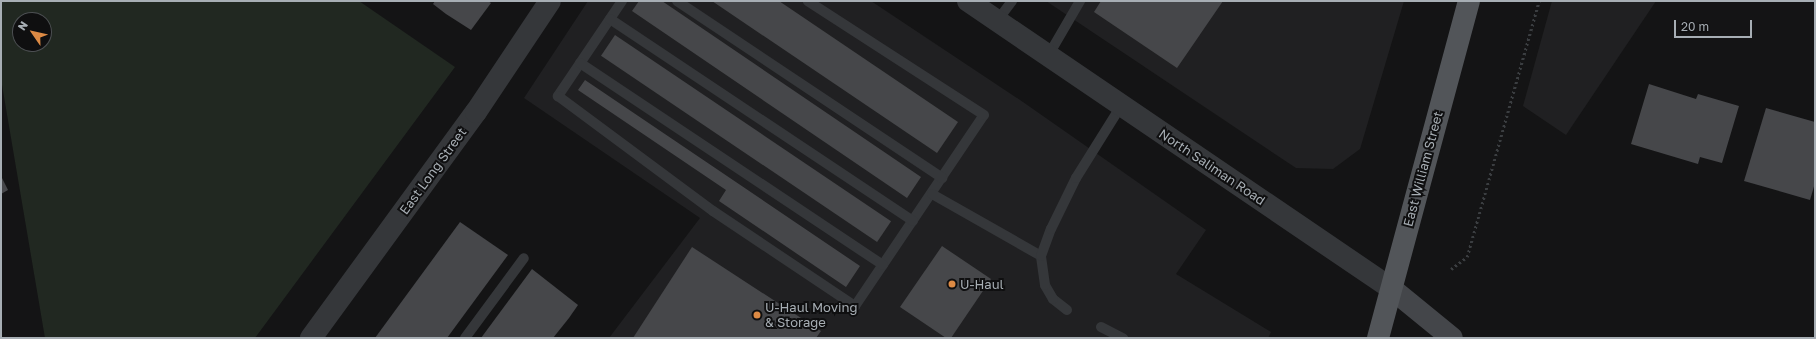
<!DOCTYPE html>
<style>
body{margin:0}
#map{position:relative;width:1816px;height:339px;overflow:hidden;background:#141415;font-family:"Golos Text",sans-serif}
div>[style]{position:absolute}
[style*='--x']{left:calc(var(--x)*1px);top:calc(var(--y)*1px);width:calc(var(--w)*1px);rotate:calc(var(--a)*1deg)}
.built>*{inset:0;background:#202022}
.green>*{inset:0;background:#212821}
.building>*{inset:0;background:#46474a;transform-origin:0 0}
.path>*{height:2.5px;margin-top:-1.25px;transform-origin:0;background:repeating-linear-gradient(90deg,#3b3e41 0 2px,transparent 0 5px)}
.service>*{height:10px;margin:-5px;padding:0 5px;transform-origin:5px;border-radius:5px;background:#35373a}
.tertiary>*{height:22px;margin:-11px;padding:0 11px;transform-origin:11px;border-radius:11px;background:#35373a}
.secondary>*{height:22px;margin:-11px;padding:0 11px;transform-origin:11px;border-radius:11px;background:#44464a}
.primary>*{height:22px;margin:-11px;padding:0 11px;transform-origin:11px;border-radius:11px;background:#525559}
.dots>*{width:11px;height:11px;translate:-50% -50%;box-sizing:border-box;border:2px solid #0f0f10;border-radius:50%}
span{translate:-50% -50%;white-space:nowrap;text-align:center;line-height:1.15;-webkit-text-stroke:4px #0f0f10;paint-order:stroke}
.street-label{font-size:13px;color:#a7aeb4}
.poi-label{font-size:13px;color:#a7aeb4}
.left{translate:0 -50%;text-align:left}
.frame{position:absolute;inset:0;border:2px solid #a7aeb4;pointer-events:none}
.north{position:absolute;left:12px;top:12px;width:40px;height:40px;box-sizing:border-box;background:#0f0f10;border:1px solid #4c4f52;border-radius:50%;rotate:304deg;font-size:11px;font-weight:700;line-height:16px;text-align:center;color:#a7aeb4}
.north::after{content:'';display:block;margin:auto;width:14px;height:18px;background:#dd8a44;clip-path:polygon(50% 0,100% 100%,50% 72%,0 100%)}
.scale{position:absolute;left:1674px;top:20px;width:78px;height:18px;box-sizing:border-box;border:2px solid #a7aeb4;border-top:0;padding-left:5px;font-size:12px;line-height:14px;white-space:nowrap;color:#a7aeb4;-webkit-text-stroke:3px #0f0f10;paint-order:stroke}
</style>
<div id="map">
<div class="built">
<div style="clip-path:polygon(588px 1px,871px 1px,1023px 102px,1206px 230px,1176px 274px,1271px 332px,1268px 338px,609px 338px,700px 218px,524px 98px)"></div>
<div style="clip-path:polygon(1046px 1px,1404px 1px,1360px 149px,1333px 169px,1296px 168px)"></div>
<div style="clip-path:polygon(1552px 1px,1656px 1px,1566px 135px,1523px 106px)"></div>
</div>
<div class="green">
<div style="clip-path:polygon(evenodd,1px 1px,359px 1px,455px 67px,255px 338px,45px 338px,1px 79px,1px 1px,20px 20px,44px 20px,44px 44px,20px 44px,20px 20px)"></div>
</div>
<div class="building">
<div style="clip-path:polygon(435px 1px,488px 1px,491px 3px,471px 30px,446px 14px,433px 4px)"></div>
<div style="clip-path:polygon(639px 1px,662px 1px,921px 177px,907px 198px,632px 11px)"></div>
<div style="clip-path:polygon(712px 1px,779px 1px,958px 122px,937px 153px)"></div>
<div style="clip-path:polygon(1101px 1px,1223px 1px,1177px 68px,1094px 12px)"></div>
<div style="left:615px;top:35px;width:333px;height:25px;rotate:34deg"></div>
<div style="clip-path:polygon(585px 80px,860px 266px,846px 287px,719px 201px,726px 190px,578px 90px)"></div>
<div style="clip-path:polygon(1649px 84px,1696px 99px,1698px 94px,1739px 106px,1722px 163px,1700px 157px,1698px 164px,1631px 144px)"></div>
<div style="clip-path:polygon(1766px 108px,1815px 122px,1815px 183px,1810px 200px,1744px 181px)"></div>
<div style="clip-path:polygon(1px 176px,8px 190px,1px 194px)"></div>
<div style="clip-path:polygon(460px 222px,508px 255px,447px 338px,375px 338px)"></div>
<div style="clip-path:polygon(942px 246px,991px 279px,951px 338px,946px 338px,900px 307px)"></div>
<div style="clip-path:polygon(692px 247px,821px 331px,816px 338px,633px 338px)"></div>
<div style="clip-path:polygon(532px 269px,578px 305px,569px 318px,553px 338px,481px 338px)"></div>
</div>
<div class="path">
<div style="--x:1451;--y:269;--w:20;--a:-37"></div>
<div style="--x:1467;--y:257;--w:266;--a:-74.3"></div>
</div>
<div class="service">
<div style="--x:622;--y:1;--w:115;--a:124"></div>
<div style="--x:558;--y:96;--w:193;--a:36.6"></div>
<div style="--x:713;--y:211;--w:171;--a:33.8"></div>
<div style="--x:855;--y:306;--w:230;--a:-56"></div>
<div style="--x:984;--y:115;--w:210;--a:-147.1"></div>
<div style="--x:677;--y:1;--w:319;--a:33.7"></div>
<div style="--x:610;--y:19;--w:364;--a:33.7"></div>
<div style="--x:997;--y:21;--w:25;--a:-53"></div>
<div style="--x:1048;--y:56;--w:64;--a:-59.8"></div>
<div style="--x:580;--y:63;--w:364;--a:33.7"></div>
<div style="--x:932;--y:194;--w:125;--a:29.6"></div>
<div style="--x:1067;--y:310;--w:18;--a:-142"></div>
<div style="--x:1053;--y:299;--w:16;--a:-120"></div>
<div style="--x:1045;--y:285;--w:29;--a:-98"></div>
<div style="--x:1041;--y:256;--w:29;--a:-70"></div>
<div style="--x:1051;--y:229;--w:57;--a:-63.9"></div>
<div style="--x:1076;--y:178;--w:85;--a:-58"></div>
<div style="--x:1101;--y:327;--w:25;--a:27"></div>
<div style="--x:465;--y:338;--w:99;--a:-53.6"></div>
</div>
<div class="tertiary">
<div style="--x:968;--y:1;--w:513;--a:34.19"></div>
<div style="--x:311;--y:338;--w:280;--a:-53.9"></div>
<div style="--x:476;--y:112;--w:133;--a:-56.3"></div>
</div>
<div class="secondary">
<div style="--x:1392;--y:289;--w:77;--a:39.2"></div>
</div>
<div class="primary">
<div style="--x:1378;--y:338;--w:349;--a:-74.9"></div>
</div>
<div class="dots">
<div style="left:952px;top:284px;background:#dd8a44"></div>
<div style="left:757px;top:315px;background:#dd8a44"></div>
</div>
<div class="street-label">
<span style="left:1212px;top:167px;rotate:34deg">North Saliman Road</span>
<span style="left:1423px;top:169px;rotate:-75deg">East William Street</span>
<span style="left:433px;top:171px;rotate:-54deg">East Long Street</span>
</div>
<div class="poi-label">
<span class="left" style="left:960px;top:284px">U-Haul</span>
<span class="left" style="left:765px;top:315px">U-Haul Moving<br>&amp; Storage</span>
</div>
<div class="frame"></div>
<div class="north">N</div>
<div class="scale">20 m</div>
</div>
